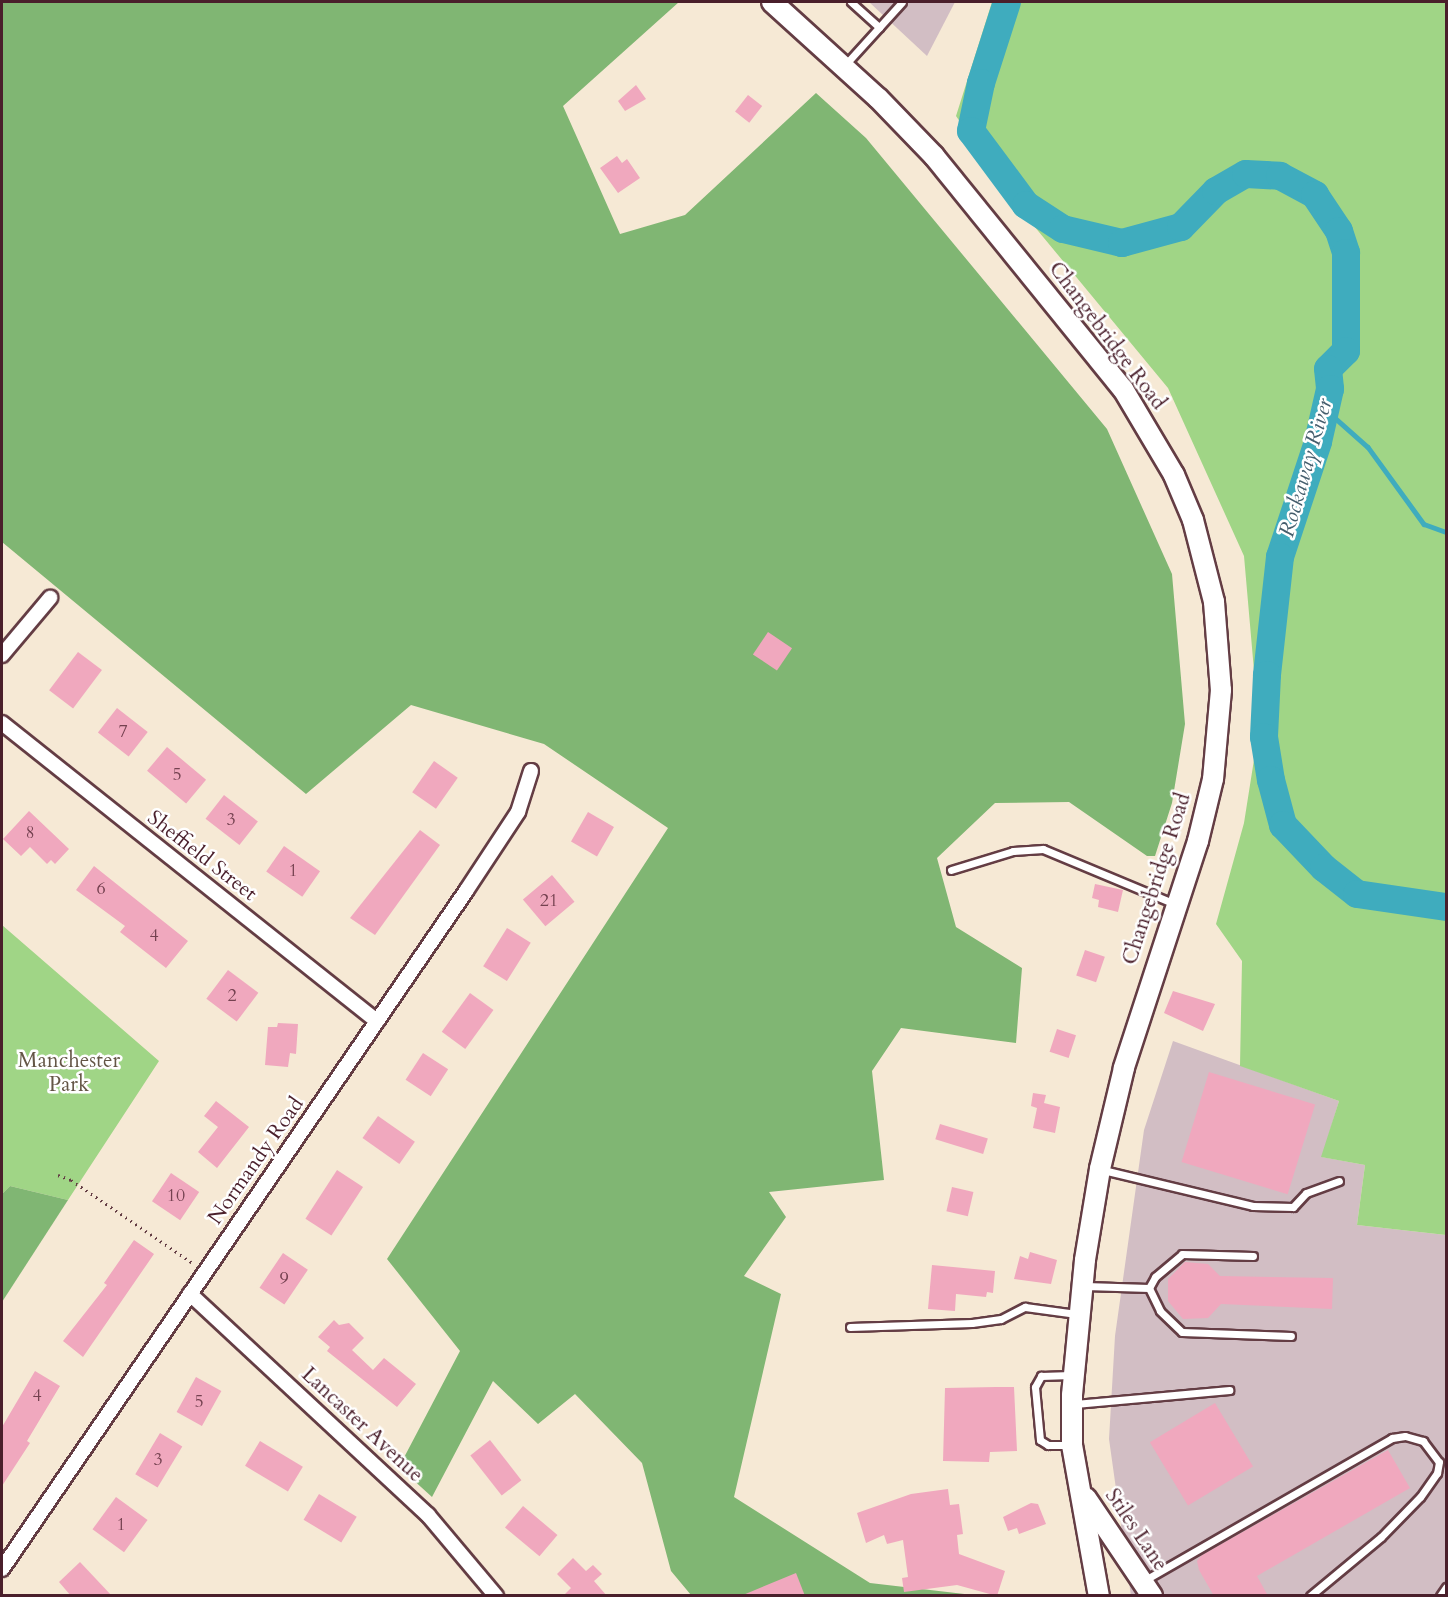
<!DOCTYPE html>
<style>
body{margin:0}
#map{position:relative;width:1448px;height:1597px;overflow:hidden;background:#f6e9d5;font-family:Cardo,serif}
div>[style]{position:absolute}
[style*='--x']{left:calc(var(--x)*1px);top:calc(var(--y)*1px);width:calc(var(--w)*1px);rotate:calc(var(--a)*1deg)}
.industrial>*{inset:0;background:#d2bec4}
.green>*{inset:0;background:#a0d586}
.forest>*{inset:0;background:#80b673}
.stream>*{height:4.5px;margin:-2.25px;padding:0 2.25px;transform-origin:2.25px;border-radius:2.25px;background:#3facbe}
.river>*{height:28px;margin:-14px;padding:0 14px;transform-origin:14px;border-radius:14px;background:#3facbe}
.building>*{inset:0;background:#f0a8be;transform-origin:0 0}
.path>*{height:3px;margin-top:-1.5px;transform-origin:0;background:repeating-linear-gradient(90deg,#643d44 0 1.5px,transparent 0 6px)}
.roads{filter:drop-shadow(2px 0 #643d44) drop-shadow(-2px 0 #643d44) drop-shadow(0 2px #643d44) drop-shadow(0 -2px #643d44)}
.lane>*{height:7px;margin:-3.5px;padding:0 3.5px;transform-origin:3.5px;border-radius:3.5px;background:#fff}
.street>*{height:14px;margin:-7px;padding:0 7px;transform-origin:7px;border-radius:7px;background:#fff}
.secondary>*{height:20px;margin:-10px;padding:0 10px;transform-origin:10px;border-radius:10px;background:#fff}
span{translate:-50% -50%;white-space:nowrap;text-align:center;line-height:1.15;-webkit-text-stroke:5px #fff;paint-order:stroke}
.number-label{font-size:18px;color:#744150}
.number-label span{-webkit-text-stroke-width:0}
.street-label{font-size:21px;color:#4a1f2b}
.park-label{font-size:21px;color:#645646}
.water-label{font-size:22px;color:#455e6d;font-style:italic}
.frame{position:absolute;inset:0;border:3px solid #4a1f2b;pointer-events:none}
</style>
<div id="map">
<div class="industrial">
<div style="clip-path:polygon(869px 2px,955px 2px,927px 56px)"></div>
<div style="clip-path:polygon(1173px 1041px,1339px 1101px,1322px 1157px,1365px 1165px,1357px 1225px,1446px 1235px,1446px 1595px,1131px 1596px,1109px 1439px,1115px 1336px,1144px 1130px)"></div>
</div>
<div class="green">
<div style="clip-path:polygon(992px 2px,1446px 2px,1446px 1235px,1357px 1225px,1365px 1165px,1321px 1157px,1339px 1101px,1240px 1066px,1242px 961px,1216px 924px,1244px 823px,1259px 728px,1244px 556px,1168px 388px,958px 134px,971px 138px,956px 116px)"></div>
<div style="clip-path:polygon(2px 925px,159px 1061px,68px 1200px,10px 1186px,2px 1194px)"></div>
</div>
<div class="forest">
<div style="clip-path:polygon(2px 2px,679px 2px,563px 106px,620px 234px,685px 215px,816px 93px,866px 138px,1107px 429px,1172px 574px,1185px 724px,1172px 803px,1155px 856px,1147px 856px,1069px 802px,995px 803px,937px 858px,956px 927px,1022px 968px,1016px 1043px,901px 1028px,872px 1071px,884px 1180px,769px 1192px,786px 1217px,744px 1276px,781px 1294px,734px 1497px,870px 1583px,973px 1595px,691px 1595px,671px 1571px,642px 1463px,575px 1394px,538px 1424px,493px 1381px,432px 1497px,399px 1467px,460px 1351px,387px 1259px,668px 828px,544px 744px,411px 705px,306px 794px,2px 542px)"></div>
<div style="clip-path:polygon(10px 1186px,68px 1200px,2px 1302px,2px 1194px)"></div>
</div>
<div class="stream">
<div style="--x:1325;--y:409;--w:57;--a:41.5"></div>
<div style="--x:1368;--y:447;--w:95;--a:54"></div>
<div style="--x:1424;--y:524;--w:23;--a:20"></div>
</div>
<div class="river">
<div style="--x:1007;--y:2;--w:85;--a:107.8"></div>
<div style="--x:981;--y:83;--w:49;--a:101.8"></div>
<div style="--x:971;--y:131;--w:92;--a:53.4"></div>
<div style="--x:1026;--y:205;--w:44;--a:33"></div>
<div style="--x:1063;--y:229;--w:61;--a:13.3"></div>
<div style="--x:1122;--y:243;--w:61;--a:-15.2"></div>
<div style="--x:1181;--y:227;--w:50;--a:-45.8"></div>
<div style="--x:1216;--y:191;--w:34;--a:-30"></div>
<div style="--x:1246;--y:174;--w:34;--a:3"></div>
<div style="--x:1280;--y:176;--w:40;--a:28"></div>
<div style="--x:1315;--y:195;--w:43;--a:56.3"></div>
<div style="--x:1339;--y:231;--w:23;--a:72"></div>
<div style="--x:1346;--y:253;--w:98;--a:90"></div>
<div style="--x:1346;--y:351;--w:25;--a:135"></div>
<div style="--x:1328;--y:369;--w:20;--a:84"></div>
<div style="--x:1330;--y:389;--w:54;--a:102.8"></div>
<div style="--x:1318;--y:442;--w:121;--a:108.3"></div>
<div style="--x:1280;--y:557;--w:119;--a:96.3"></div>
<div style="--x:1267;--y:675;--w:62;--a:92.8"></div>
<div style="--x:1264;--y:737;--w:44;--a:80.8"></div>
<div style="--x:1271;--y:780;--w:47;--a:75.1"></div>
<div style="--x:1283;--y:825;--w:59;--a:46.4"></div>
<div style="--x:1324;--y:868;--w:42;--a:38.2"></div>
<div style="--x:1357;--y:894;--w:90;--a:8.3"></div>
</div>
<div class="building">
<div style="clip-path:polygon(636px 85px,646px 99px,625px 111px,618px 101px)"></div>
<div style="left:748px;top:95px;width:18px;height:21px;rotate:38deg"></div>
<div style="clip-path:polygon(617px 156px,622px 163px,627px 159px,640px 178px,618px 193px,600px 168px)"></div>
<div style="left:768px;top:632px;width:29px;height:27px;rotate:34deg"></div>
<div style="left:78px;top:652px;width:30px;height:48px;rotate:37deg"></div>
<div style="left:117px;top:708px;width:39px;height:31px;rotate:38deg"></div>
<div style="left:167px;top:747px;width:51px;height:31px;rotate:40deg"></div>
<div style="left:434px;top:761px;width:29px;height:38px;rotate:35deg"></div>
<div style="left:224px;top:795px;width:43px;height:30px;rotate:38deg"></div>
<div style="clip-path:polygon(29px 811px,69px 849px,55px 864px,51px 860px,47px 864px,30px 847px,21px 856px,3px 839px)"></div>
<div style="left:588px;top:812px;width:30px;height:34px;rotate:30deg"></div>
<div style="clip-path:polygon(420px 830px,440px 845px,375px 935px,350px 918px)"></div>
<div style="left:284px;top:846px;width:44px;height:31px;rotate:35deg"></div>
<div style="clip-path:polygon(94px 866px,188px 941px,166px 968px,120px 932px,125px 926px,76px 890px)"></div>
<div style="left:552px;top:875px;width:35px;height:38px;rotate:50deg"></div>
<div style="clip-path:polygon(1095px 884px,1123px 890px,1118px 912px,1098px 907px,1099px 900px,1092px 898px)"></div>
<div style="left:507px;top:928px;width:28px;height:45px;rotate:32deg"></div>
<div style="left:1085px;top:950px;width:21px;height:27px;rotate:19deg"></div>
<div style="left:228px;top:970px;width:38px;height:36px;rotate:37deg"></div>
<div style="clip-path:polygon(1173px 991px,1215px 1004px,1203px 1031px,1164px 1013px)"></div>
<div style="left:470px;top:993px;width:29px;height:48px;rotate:36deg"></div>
<div style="clip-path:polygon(278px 1023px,298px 1024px,296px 1054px,290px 1053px,288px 1067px,265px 1065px,268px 1027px,277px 1027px)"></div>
<div style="left:1057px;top:1029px;width:20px;height:24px;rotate:18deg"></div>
<div style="left:423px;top:1053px;width:30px;height:32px;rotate:33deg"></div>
<div style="left:1209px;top:1072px;width:111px;height:94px;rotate:17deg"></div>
<div style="clip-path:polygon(1033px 1093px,1046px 1095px,1044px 1103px,1060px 1107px,1055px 1133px,1033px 1128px,1037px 1108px,1031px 1106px)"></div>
<div style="clip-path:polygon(216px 1101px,249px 1127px,217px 1168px,198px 1152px,218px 1127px,204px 1116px)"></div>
<div style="left:378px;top:1116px;width:45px;height:27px;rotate:35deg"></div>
<div style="left:940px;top:1124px;width:50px;height:16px;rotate:17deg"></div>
<div style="left:337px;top:1170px;width:31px;height:58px;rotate:33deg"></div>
<div style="left:171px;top:1173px;width:34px;height:34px;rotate:34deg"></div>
<div style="left:952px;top:1187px;width:22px;height:25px;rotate:13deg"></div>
<div style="clip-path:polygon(134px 1240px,154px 1254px,83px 1357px,63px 1341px,107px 1285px,104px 1283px)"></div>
<div style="clip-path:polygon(1030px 1252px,1057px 1260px,1051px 1284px,1014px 1279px,1020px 1256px,1028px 1259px)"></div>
<div style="left:283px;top:1253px;width:30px;height:42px;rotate:34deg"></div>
<div style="clip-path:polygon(1185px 1262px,1208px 1264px,1220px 1276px,1333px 1278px,1332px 1309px,1221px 1304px,1208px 1318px,1183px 1319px,1168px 1301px,1168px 1279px)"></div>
<div style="clip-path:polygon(932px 1265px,995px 1271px,993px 1293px,987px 1292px,986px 1297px,956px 1294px,955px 1311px,928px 1309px)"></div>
<div style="clip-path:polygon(334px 1320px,339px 1325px,349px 1323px,364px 1338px,352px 1350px,373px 1370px,384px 1358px,416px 1384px,397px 1407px,327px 1351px,330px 1347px,318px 1337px)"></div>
<div style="clip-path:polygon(35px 1371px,60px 1386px,27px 1441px,30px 1443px,2px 1486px,2px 1427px)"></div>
<div style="left:196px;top:1377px;width:29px;height:40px;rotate:29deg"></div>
<div style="clip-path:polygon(996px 1387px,1014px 1387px,1017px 1451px,990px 1452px,989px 1462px,943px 1461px,945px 1388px)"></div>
<div style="left:1215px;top:1403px;width:74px;height:76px;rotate:59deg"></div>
<div style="left:160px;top:1433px;width:26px;height:48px;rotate:31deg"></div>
<div style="left:490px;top:1440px;width:51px;height:25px;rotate:52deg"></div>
<div style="left:260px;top:1441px;width:50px;height:29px;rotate:31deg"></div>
<div style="clip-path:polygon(1388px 1450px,1410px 1488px,1257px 1576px,1268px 1596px,1214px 1596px,1199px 1570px,1197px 1561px,1202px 1555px)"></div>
<div style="clip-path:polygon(948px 1489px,950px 1505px,959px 1504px,963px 1534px,957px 1535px,959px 1554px,1005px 1571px,997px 1596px,957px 1585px,904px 1592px,902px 1578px,908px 1577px,903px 1540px,887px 1544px,884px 1535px,866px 1543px,857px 1513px,911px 1494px)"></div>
<div style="left:319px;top:1494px;width:44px;height:30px;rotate:31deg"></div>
<div style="left:116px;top:1497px;width:39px;height:40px;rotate:36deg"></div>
<div style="clip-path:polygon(1031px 1503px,1038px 1504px,1046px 1524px,1019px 1534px,1017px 1528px,1008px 1531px,1003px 1517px)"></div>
<div style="left:523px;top:1506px;width:45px;height:28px;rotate:40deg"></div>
<div style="clip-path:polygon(573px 1558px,586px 1571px,593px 1565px,602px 1574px,594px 1581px,607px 1596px,563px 1596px,571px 1588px,557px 1574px)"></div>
<div style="clip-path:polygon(80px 1562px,112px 1596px,71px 1596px,59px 1582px)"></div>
<div style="clip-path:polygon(796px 1573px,805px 1596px,743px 1596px,743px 1595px)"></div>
</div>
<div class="path">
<div style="--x:58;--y:1175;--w:14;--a:21"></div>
<div style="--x:71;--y:1180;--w:149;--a:34.3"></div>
</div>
<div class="roads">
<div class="lane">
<div style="--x:851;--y:2;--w:38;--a:42"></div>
<div style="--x:844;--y:66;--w:86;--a:-47.8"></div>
<div style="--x:951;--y:870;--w:65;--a:-17"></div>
<div style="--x:1013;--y:851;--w:30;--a:-4"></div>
<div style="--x:1043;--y:849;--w:143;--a:22.6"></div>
<div style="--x:1103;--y:1170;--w:154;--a:13.5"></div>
<div style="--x:1253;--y:1206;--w:40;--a:1.4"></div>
<div style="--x:1293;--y:1207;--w:19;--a:-47"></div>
<div style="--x:1306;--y:1193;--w:35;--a:-20"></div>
<div style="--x:1085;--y:1286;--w:64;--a:1.8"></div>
<div style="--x:1149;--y:1288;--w:13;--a:-61"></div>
<div style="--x:1155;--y:1277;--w:35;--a:-40"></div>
<div style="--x:1182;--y:1254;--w:71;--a:1.6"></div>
<div style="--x:1149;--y:1288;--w:25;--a:64"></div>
<div style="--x:1160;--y:1311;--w:30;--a:44"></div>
<div style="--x:1182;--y:1332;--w:109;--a:2.1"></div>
<div style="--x:850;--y:1327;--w:122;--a:-1.9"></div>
<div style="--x:972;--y:1323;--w:29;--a:-8"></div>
<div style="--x:1001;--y:1319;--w:27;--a:-27"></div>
<div style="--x:1025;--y:1307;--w:52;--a:7.7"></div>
<div style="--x:1075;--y:1404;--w:155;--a:-5.2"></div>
<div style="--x:1069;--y:1445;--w:21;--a:180"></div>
<div style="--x:1048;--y:1445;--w:9;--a:-148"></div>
<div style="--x:1040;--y:1440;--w:53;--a:-95.4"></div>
<div style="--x:1035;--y:1387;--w:13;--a:-61"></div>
<div style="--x:1041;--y:1376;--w:30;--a:-2"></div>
<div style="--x:1145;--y:1580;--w:285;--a:-29.9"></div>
<div style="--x:1392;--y:1438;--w:13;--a:-9"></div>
<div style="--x:1405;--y:1436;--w:19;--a:16"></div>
<div style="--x:1423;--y:1441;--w:26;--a:53"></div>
<div style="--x:1439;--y:1462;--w:11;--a:100"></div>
<div style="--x:1437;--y:1473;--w:29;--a:125"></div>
<div style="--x:1420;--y:1497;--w:56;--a:134.3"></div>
<div style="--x:1381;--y:1537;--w:92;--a:140.3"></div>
<div style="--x:1440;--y:1596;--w:11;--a:-56"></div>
</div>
<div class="street">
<div style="--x:2;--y:655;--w:75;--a:-49.9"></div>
<div style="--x:2;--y:723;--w:479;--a:38.5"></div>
<div style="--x:190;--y:1294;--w:325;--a:42.9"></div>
<div style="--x:428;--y:1515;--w:106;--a:50"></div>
<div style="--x:2;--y:1569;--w:822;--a:-55.61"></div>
<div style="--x:466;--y:891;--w:95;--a:-56.6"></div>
<div style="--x:518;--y:812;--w:43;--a:-72.4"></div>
</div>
<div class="secondary">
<div style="--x:772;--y:2;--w:143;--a:42.2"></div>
<div style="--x:878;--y:98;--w:81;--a:46"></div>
<div style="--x:934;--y:156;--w:300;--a:51"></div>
<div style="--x:1123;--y:389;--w:100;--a:59.3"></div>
<div style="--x:1174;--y:475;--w:49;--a:67.1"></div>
<div style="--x:1193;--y:520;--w:85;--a:75.6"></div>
<div style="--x:1214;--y:602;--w:88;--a:85.5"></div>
<div style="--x:1221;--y:690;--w:89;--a:95.1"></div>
<div style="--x:1213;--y:779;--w:64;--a:103.6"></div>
<div style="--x:1198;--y:841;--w:239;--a:108.1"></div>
<div style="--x:1124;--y:1068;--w:104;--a:103.4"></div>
<div style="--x:1100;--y:1169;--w:92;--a:99.4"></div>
<div style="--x:1085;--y:1260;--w:136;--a:95.5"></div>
<div style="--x:1072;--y:1395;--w:50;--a:90"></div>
<div style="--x:1072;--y:1445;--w:153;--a:79.9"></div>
<div style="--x:1086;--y:1498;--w:118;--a:56"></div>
</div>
</div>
<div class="number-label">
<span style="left:123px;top:732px">7</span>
<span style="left:177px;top:775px">5</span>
<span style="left:231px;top:820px">3</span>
<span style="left:30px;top:833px">8</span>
<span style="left:293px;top:871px">1</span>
<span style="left:101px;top:889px">6</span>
<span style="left:549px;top:901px">21</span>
<span style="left:154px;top:936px">4</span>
<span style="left:232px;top:996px">2</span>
<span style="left:176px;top:1196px">10</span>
<span style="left:284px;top:1279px">9</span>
<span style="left:37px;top:1396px">4</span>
<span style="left:199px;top:1402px">5</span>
<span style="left:158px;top:1460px">3</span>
<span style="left:121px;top:1525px">1</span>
</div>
<div class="street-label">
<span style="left:1107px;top:336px;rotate:53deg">Changebridge Road</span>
<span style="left:202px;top:856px;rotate:38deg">Sheffield Street</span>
<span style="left:1157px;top:879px;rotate:-72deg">Changebridge Road</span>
<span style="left:256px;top:1161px;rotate:-55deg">Normandy Road</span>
<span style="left:362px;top:1425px;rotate:43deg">Lancaster Avenue</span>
<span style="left:1136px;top:1530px;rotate:56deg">Stiles Lane</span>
</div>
<div class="park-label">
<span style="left:69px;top:1073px">Manchester<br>Park</span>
</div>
<div class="water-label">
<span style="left:1306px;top:468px;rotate:-74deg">Rockaway River</span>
</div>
<div class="frame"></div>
</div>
